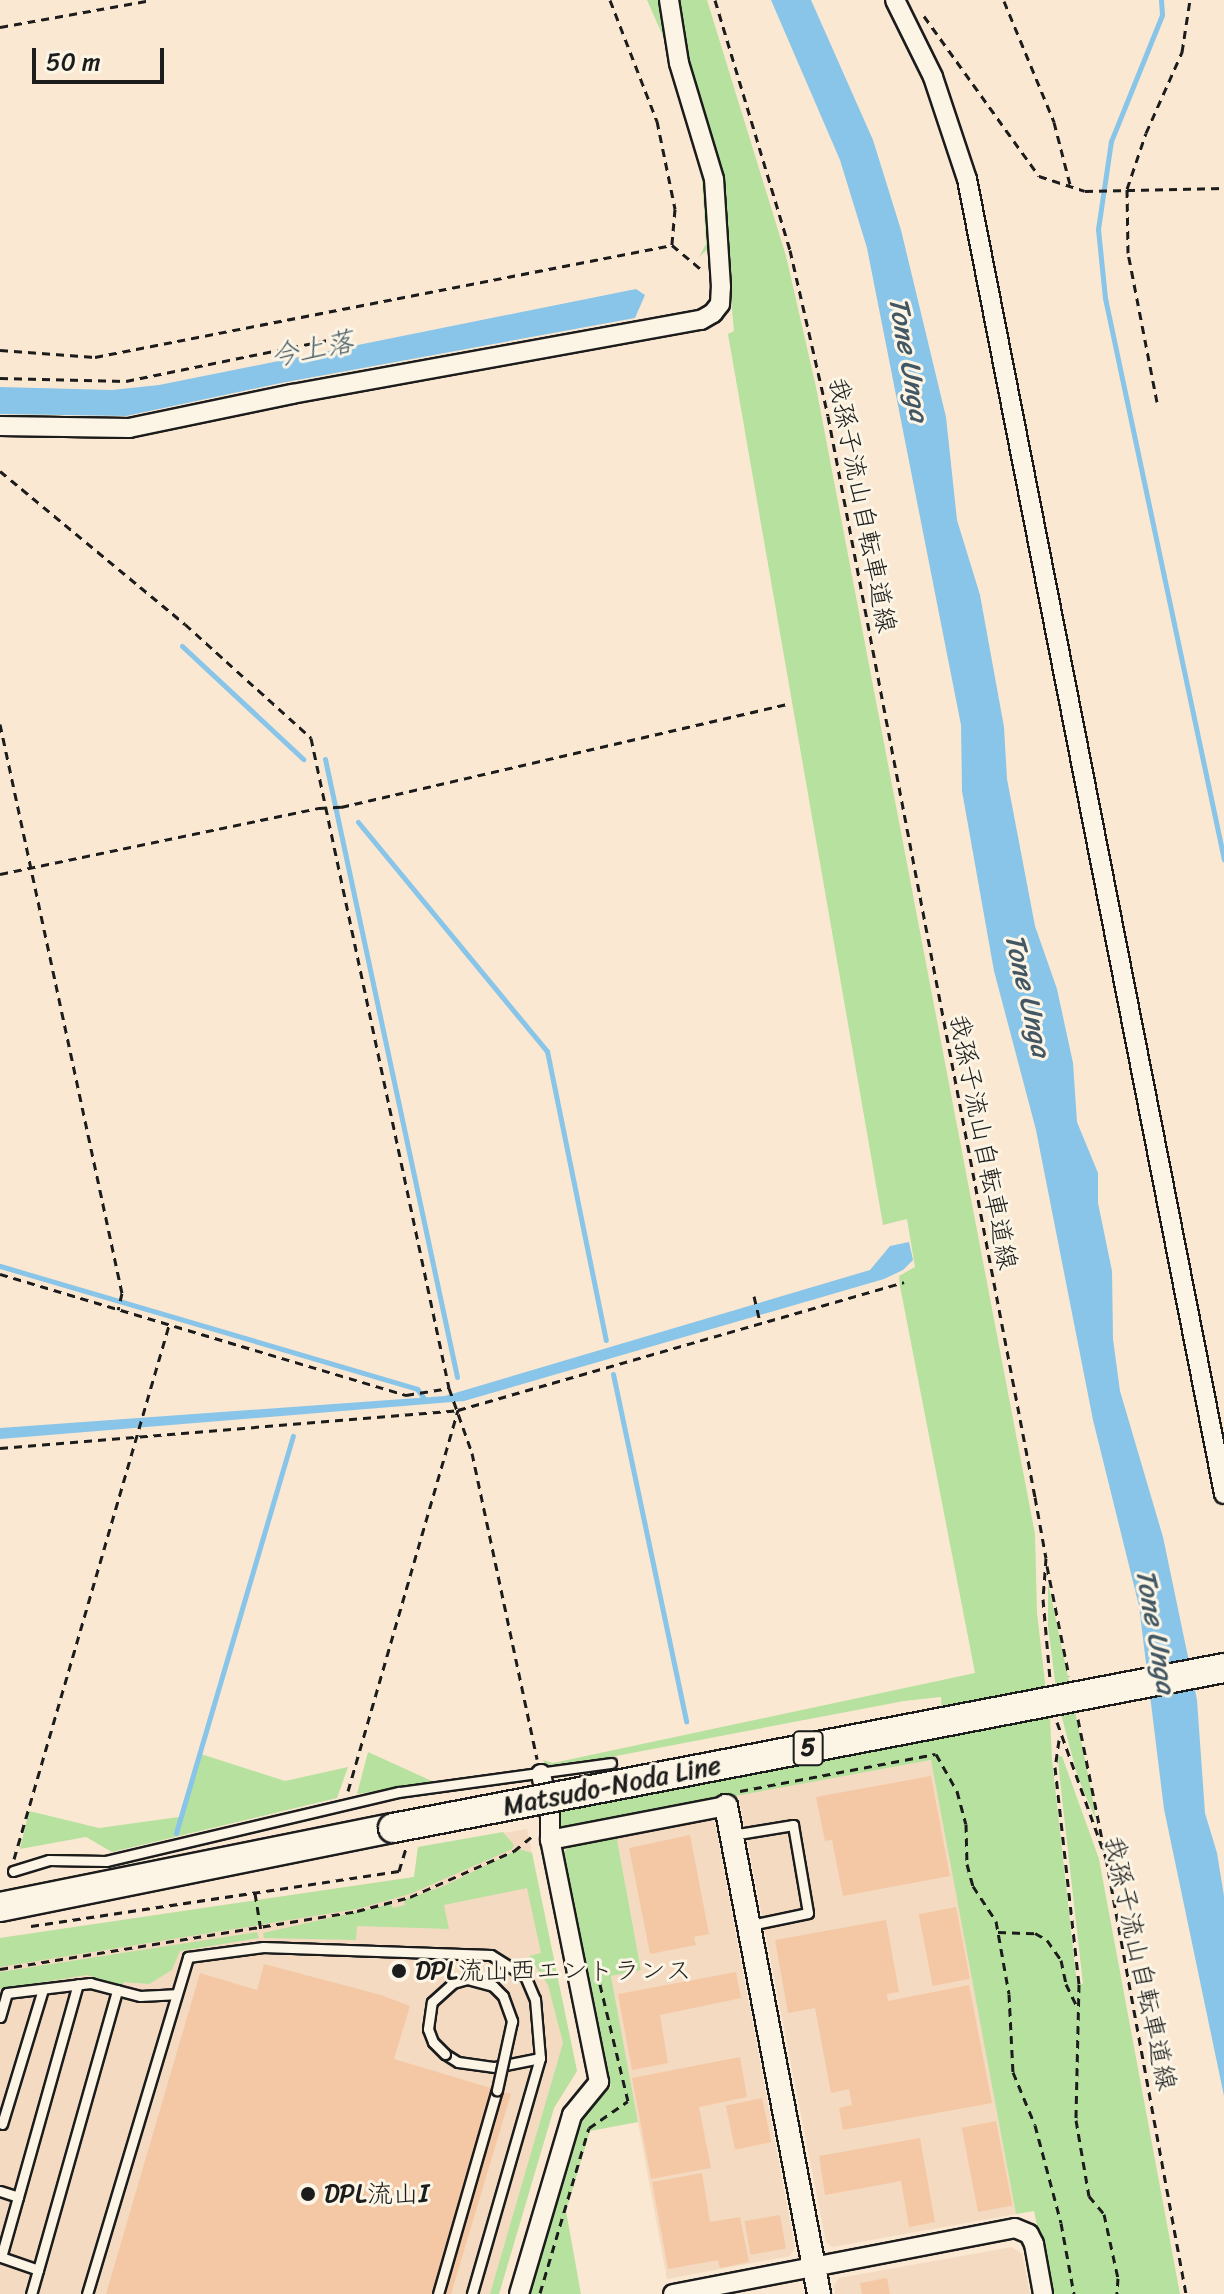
<!DOCTYPE html>
<meta charset="utf-8">
<style>
body{margin:0}
#map{position:relative;width:1224px;height:2294px;overflow:hidden;background:#fae8d2;font-family:Sriracha,"Klee One",sans-serif}
div>[style]{position:absolute}
[style*='--x']{left:calc(var(--x)*1px);top:calc(var(--y)*1px);width:calc(var(--w)*1px);rotate:calc(var(--a)*1deg)}
.built>*{inset:0;background:#f4dac1}
.green>*{inset:0;background:#b7e19f}
.water>*{inset:0;background:#88c5e8}
.stream>*{height:5px;margin:-2.5px;padding:0 2.5px;transform-origin:2.5px;border-radius:2.5px;background:#88c5e8}
.building>*{inset:0;background:#f4c8a4;transform-origin:0 0}
.path>*{height:3px;margin-top:-1.5px;transform-origin:0;background:repeating-linear-gradient(90deg,#1c1c1c 0 8px,transparent 0 14px)}
.roads{filter:drop-shadow(2px 0 #1c1c1c) drop-shadow(-2px 0 #1c1c1c) drop-shadow(0 2px #1c1c1c) drop-shadow(0 -2px #1c1c1c)}
.service>*{height:9px;margin:-4.5px;padding:0 4.5px;transform-origin:4.5px;border-radius:4.5px;background:#fcf5e5}
.minor>*{height:18px;margin:-9px;padding:0 9px;transform-origin:9px;border-radius:9px;background:#fcf5e5}
.tertiary>*{height:22px;margin:-11px;padding:0 11px;transform-origin:11px;border-radius:11px;background:#fcf5e5}
.primary>*{height:28px;margin:-14px;padding:0 14px;transform-origin:14px;border-radius:14px;background:#fcf5e5}
.bridges{filter:drop-shadow(2px 0 #1c1c1c) drop-shadow(-2px 0 #1c1c1c) drop-shadow(0 2px #1c1c1c) drop-shadow(0 -2px #1c1c1c)}
.service-bridge>*{height:9px;margin:-4.5px;padding:0 4.5px;transform-origin:4.5px;border-radius:4.5px;background:#fcf5e5}
.primary-bridge>*{height:28px;margin:-14px;padding:0 14px;transform-origin:14px;border-radius:14px;background:#fcf5e5}
.dots>*{width:22px;height:22px;translate:-50% -50%;box-sizing:border-box;border:4px solid #fcf5e5;border-radius:50%}
span{translate:-50% -50%;white-space:nowrap;text-align:center;line-height:1.15;-webkit-text-stroke:6px #fcf5e5;paint-order:stroke}
.shield-label span{padding:2px 6px;background:#fcf5e5;border:2px solid;border-radius:6px;-webkit-text-stroke-width:0}
.shield-label{font-size:24px;color:#1c1c1c;font-weight:700}
.street-label{font-size:26px;color:#1c1c1c}
.poi-label{font-size:26px;color:#1c1c1c}
.left{translate:0 -50%;text-align:left}
.water-label{font-size:28px;color:#425763;font-style:italic}
.scale{position:absolute;left:32px;top:48px;width:132px;height:36px;box-sizing:border-box;border:4px solid #1c1c1c;border-top:0;padding-left:10px;font-size:24px;line-height:28px;white-space:nowrap;color:#1c1c1c;-webkit-text-stroke:6px #fcf5e5;paint-order:stroke}
</style>
<div id="map">
<div class="built">
<div style="clip-path:polygon(932px 1760px,1016px 2214px,832px 2247px,826px 2242px,738px 1794px)"></div>
<div style="clip-path:polygon(705px 1816px,715px 1823px,795px 2248px,790px 2256px,667px 2279px,611px 1976px,641px 1969px,616px 1834px)"></div>
<div style="clip-path:polygon(527px 1829px,577px 2071px,554px 2108px,499px 2294px,0 2294px,0 1938px,414px 1877px,418px 1847px)"></div>
<div style="clip-path:polygon(1012px 2247px,1022px 2254px,1030px 2294px,835px 2294px,834px 2286px,839px 2278px)"></div>
</div>
<div class="green">
<div style="clip-path:polygon(647px 0,661px 0,705px 181px,711px 246px,699px 257px,706px 244px,702px 180px,666px 43px)"></div>
<div style="clip-path:polygon(675px 0,707px 0,786px 256px,816px 387px,1035px 1534px,1037px 1613px,1046px 1691px,942px 1712px,941px 1697px,904px 1701px,548px 1769px,543px 1760px,553px 1763px,975px 1673px,900px 1286px,899px 1276px,915px 1267px,907px 1219px,883px 1225px,728px 334px,734px 331px,724px 225px)"></div>
<div style="clip-path:polygon(1048px 1583px,1070px 1686px,1056px 1689px,1048px 1626px)"></div>
<div style="clip-path:polygon(1075px 1711px,1092px 1794px,1096px 1820px,1078px 1778px,1061px 1714px)"></div>
<div style="clip-path:polygon(1050px 1716px,1052px 1760px,1077px 1984px,1083px 1984px,1059px 1771px,1058px 1757px,1062px 1756px,1099px 1859px,1180px 2294px,1051px 2294px,1034px 2211px,1016px 2214px,931px 1760px,556px 1829px,553px 1811px)"></div>
<div style="clip-path:polygon(368px 1752px,434px 1782px,357px 1794px)"></div>
<div style="clip-path:polygon(198px 1753px,285px 1781px,348px 1767px,337px 1798px,112px 1852px,86px 1837px,20px 1849px,29px 1811px,99px 1828px,179px 1817px)"></div>
<div style="clip-path:polygon(503px 1832px,514px 1845px,512px 1849px,410px 1894px,357px 1909px,0 1967px,0 1938px,414px 1877px,418px 1847px)"></div>
<div style="clip-path:polygon(616px 1834px,641px 1970px,611px 1976px,638px 2122px,590px 2131px,566px 2211px,581px 2294px,529px 2294px,582px 2118px,611px 2087px,562px 1855px,570px 1844px)"></div>
<div style="clip-path:polygon(519px 1849px,532px 1853px,577px 2071px,554px 2108px,499px 2294px,490px 2294px,563px 2043px,548px 1985px,529px 1956px,541px 1953px,527px 1888px,444px 1905px,449px 1929px,357px 1926px,356px 1940px,264px 1938px,263px 1933px,391px 1904px,393px 1908px,405px 1905px,404px 1900px,444px 1886px)"></div>
<div style="clip-path:polygon(257px 1932px,259px 1938px,180px 1951px,172px 1970px,149px 1984px,124px 1982px,122px 1986px,87px 1975px,0 1989px,0 1972px)"></div>
</div>
<div class="water">
<div style="clip-path:polygon(771px 0,811px 0,873px 140px,901px 230px,946px 417px,957px 520px,980px 595px,1004px 727px,1007px 779px,1035px 926px,1057px 989px,1073px 1063px,1077px 1122px,1098px 1173px,1098px 1203px,1112px 1271px,1113px 1339px,1120px 1391px,1163px 1537px,1197px 1700px,1205px 1813px,1217px 1853px,1224px 1896px,1224px 2096px,1164px 1809px,1139px 1606px,1093px 1420px,1036px 1130px,994px 971px,962px 791px,961px 725px,867px 248px,840px 160px)"></div>
<div style="clip-path:polygon(636px 289px,645px 295px,635px 318px,281px 383px,126px 416px,0 414px,0 387px,112px 390px,159px 385px)"></div>
<div style="clip-path:polygon(909px 1242px,913px 1260px,903px 1270px,884px 1279px,464px 1401px,0 1439px,0 1428px,445px 1396px,870px 1270px,890px 1246px)"></div>
</div>
<div class="stream">
<div style="--x:1161;--y:0;--w:15;--a:86"></div>
<div style="--x:1162;--y:15;--w:136;--a:112"></div>
<div style="--x:1111;--y:141;--w:89;--a:98.4"></div>
<div style="--x:1098;--y:229;--w:69;--a:84.2"></div>
<div style="--x:1105;--y:298;--w:574;--a:78.04"></div>
<div style="--x:182;--y:646;--w:166;--a:43"></div>
<div style="--x:325;--y:759;--w:632;--a:77.94"></div>
<div style="--x:358;--y:822;--w:297;--a:50.5"></div>
<div style="--x:547;--y:1051;--w:295;--a:78.5"></div>
<div style="--x:0;--y:1266;--w:435;--a:16.4"></div>
<div style="--x:417;--y:1389;--w:15;--a:53"></div>
<div style="--x:613;--y:1374;--w:355;--a:78.1"></div>
<div style="--x:176;--y:1833;--w:414;--a:-73.6"></div>
</div>
<div class="building">
<div style="clip-path:polygon(931px 1776px,950px 1876px,843px 1896px,832px 1840px,825px 1841px,816px 1797px)"></div>
<div style="clip-path:polygon(690px 1835px,709px 1934px,694px 1937px,696px 1945px,650px 1954px,629px 1848px)"></div>
<div style="left:956px;top:1907px;width:73px;height:38px;rotate:79deg"></div>
<div style="clip-path:polygon(886px 1920px,899px 1992px,887px 1994px,888px 2001px,969px 1985px,992px 2103px,843px 2130px,839px 2108px,852px 2105px,849px 2089px,831px 2093px,815px 2008px,788px 2013px,775px 1940px)"></div>
<div style="clip-path:polygon(264px 1964px,381px 1995px,410px 2006px,394px 2059px,511px 2094px,451px 2294px,106px 2294px,200px 1973px,257px 1990px)"></div>
<div style="clip-path:polygon(736px 1972px,741px 1998px,660px 2015px,668px 2063px,632px 2070px,618px 1994px)"></div>
<div style="clip-path:polygon(740px 2057px,747px 2097px,699px 2107px,711px 2168px,651px 2179px,632px 2078px)"></div>
<div style="left:762px;top:2098px;width:45px;height:37px;rotate:78deg"></div>
<div style="left:996px;top:2121px;width:86px;height:35px;rotate:79deg"></div>
<div style="clip-path:polygon(920px 2138px,935px 2222px,909px 2227px,901px 2181px,825px 2195px,819px 2156px)"></div>
<div style="clip-path:polygon(702px 2173px,710px 2222px,740px 2217px,749px 2262px,720px 2268px,718px 2260px,668px 2269px,652px 2182px)"></div>
<div style="left:780px;top:2215px;width:34px;height:36px;rotate:80deg"></div>
<div style="clip-path:polygon(887px 2278px,890px 2294px,862px 2294px,860px 2283px)"></div>
</div>
<div class="path">
<div style="--x:610;--y:0;--w:130;--a:68.8"></div>
<div style="--x:657;--y:121;--w:90;--a:78.4"></div>
<div style="--x:675;--y:209;--w:36;--a:95"></div>
<div style="--x:672;--y:245;--w:40;--a:40"></div>
<div style="--x:715;--y:0;--w:261;--a:73.3"></div>
<div style="--x:790;--y:250;--w:170;--a:77.1"></div>
<div style="--x:828;--y:416;--w:1101;--a:79.16"></div>
<div style="--x:1035;--y:1497;--w:62;--a:79.8"></div>
<div style="--x:1046;--y:1558;--w:41;--a:94.2"></div>
<div style="--x:1043;--y:1599;--w:80;--a:85"></div>
<div style="--x:1004;--y:1;--w:131;--a:67.5"></div>
<div style="--x:1054;--y:122;--w:68;--a:75.6"></div>
<div style="--x:924;--y:16;--w:197;--a:54.3"></div>
<div style="--x:1039;--y:176;--w:48;--a:18.1"></div>
<div style="--x:1085;--y:191;--w:139;--a:-1.2"></div>
<div style="--x:0;--y:27;--w:154;--a:-10.1"></div>
<div style="--x:0;--y:350;--w:95;--a:4.2"></div>
<div style="--x:95;--y:357;--w:588;--a:-10.98"></div>
<div style="--x:0;--y:378;--w:126;--a:1.4"></div>
<div style="--x:126;--y:381;--w:221;--a:-11.5"></div>
<div style="--x:1157;--y:402;--w:152;--a:-101"></div>
<div style="--x:1128;--y:253;--w:64;--a:-90.9"></div>
<div style="--x:1127;--y:189;--w:59;--a:-71.3"></div>
<div style="--x:1146;--y:133;--w:89;--a:-66"></div>
<div style="--x:1182;--y:52;--w:53;--a:-81.3"></div>
<div style="--x:0;--y:471;--w:240;--a:39.6"></div>
<div style="--x:185;--y:624;--w:170;--a:42.1"></div>
<div style="--x:311;--y:738;--w:664;--a:78.01"></div>
<div style="--x:449;--y:1388;--w:69;--a:70.5"></div>
<div style="--x:472;--y:1453;--w:313;--a:78"></div>
<div style="--x:0;--y:724;--w:582;--a:77.9"></div>
<div style="--x:122;--y:1293;--w:17;--a:103"></div>
<div style="--x:0;--y:874;--w:326;--a:-11.7"></div>
<div style="--x:319;--y:808;--w:22;--a:-3"></div>
<div style="--x:341;--y:807;--w:459;--a:-13"></div>
<div style="--x:0;--y:1274;--w:424;--a:16.6"></div>
<div style="--x:406;--y:1395;--w:44;--a:-9.2"></div>
<div style="--x:754;--y:1296;--w:28;--a:77"></div>
<div style="--x:0;--y:1448;--w:460;--a:-4.7"></div>
<div style="--x:458;--y:1410;--w:464;--a:-16"></div>
<div style="--x:1047;--y:1566;--w:112;--a:78.7"></div>
<div style="--x:1078;--y:1719;--w:133;--a:78.7"></div>
<div style="--x:1057;--y:1722;--w:145;--a:70.2"></div>
<div style="--x:1106;--y:1858;--w:443;--a:79.6"></div>
<div style="--x:1059;--y:1740;--w:27;--a:98"></div>
<div style="--x:1055;--y:1767;--w:218;--a:83.7"></div>
<div style="--x:1079;--y:1984;--w:136;--a:91.3"></div>
<div style="--x:1076;--y:2120;--w:77;--a:80.3"></div>
<div style="--x:1089;--y:2196;--w:23;--a:50"></div>
<div style="--x:1104;--y:2214;--w:66;--a:77.7"></div>
<div style="--x:1118;--y:2278;--w:16;--a:94"></div>
<div style="--x:348;--y:1791;--w:397;--a:-73.9"></div>
<div style="--x:740;--y:1791;--w:199;--a:-10.7"></div>
<div style="--x:936;--y:1754;--w:43;--a:60.4"></div>
<div style="--x:957;--y:1791;--w:34;--a:75"></div>
<div style="--x:966;--y:1824;--w:40;--a:88.6"></div>
<div style="--x:967;--y:1864;--w:23;--a:75"></div>
<div style="--x:973;--y:1886;--w:42;--a:56.7"></div>
<div style="--x:996;--y:1921;--w:74;--a:79.9"></div>
<div style="--x:1009;--y:1994;--w:78;--a:87.1"></div>
<div style="--x:1013;--y:2072;--w:57;--a:67.5"></div>
<div style="--x:1035;--y:2125;--w:101;--a:75.1"></div>
<div style="--x:1061;--y:2223;--w:72;--a:79.6"></div>
<div style="--x:14;--y:1859;--w:556;--a:-73.81"></div>
<div style="--x:255;--y:1893;--w:36;--a:81"></div>
<div style="--x:31;--y:1926;--w:372;--a:-8.5"></div>
<div style="--x:399;--y:1871;--w:24;--a:-73"></div>
<div style="--x:998;--y:1932;--w:37;--a:2"></div>
<div style="--x:1035;--y:1933;--w:14;--a:30"></div>
<div style="--x:1047;--y:1940;--w:24;--a:55"></div>
<div style="--x:1061;--y:1960;--w:25;--a:78"></div>
<div style="--x:1066;--y:1984;--w:28;--a:64"></div>
<div style="--x:0;--y:1969;--w:362;--a:-9.2"></div>
<div style="--x:357;--y:1911;--w:55;--a:-14.8"></div>
<div style="--x:410;--y:1897;--w:114;--a:-23.9"></div>
<div style="--x:514;--y:1851;--w:22;--a:-39"></div>
<div style="--x:540;--y:2293;--w:172;--a:-73.5"></div>
<div style="--x:589;--y:2128;--w:47;--a:-34.7"></div>
<div style="--x:628;--y:2101;--w:137;--a:-103.5"></div>
</div>
<div class="roads">
<div class="service">
<div style="--x:732;--y:1835;--w:62;--a:-9.3"></div>
<div style="--x:793;--y:1825;--w:89;--a:80.3"></div>
<div style="--x:808;--y:1913;--w:58;--a:168.1"></div>
<div style="--x:13;--y:1871;--w:38;--a:-17"></div>
<div style="--x:49;--y:1860;--w:57;--a:1"></div>
<div style="--x:106;--y:1861;--w:301;--a:-13.3"></div>
<div style="--x:399;--y:1792;--w:214;--a:-7.8"></div>
<div style="--x:0;--y:2017;--w:25;--a:-74"></div>
<div style="--x:7;--y:1993;--w:84;--a:-6.9"></div>
<div style="--x:90;--y:1983;--w:52;--a:14.6"></div>
<div style="--x:140;--y:1996;--w:35;--a:-3"></div>
<div style="--x:445;--y:2054;--w:15;--a:32"></div>
<div style="--x:458;--y:2062;--w:37;--a:8"></div>
<div style="--x:495;--y:2067;--w:46;--a:-11.3"></div>
<div style="--x:2;--y:2124;--w:141;--a:-73.1"></div>
<div style="--x:0;--y:2191;--w:19;--a:18"></div>
<div style="--x:18;--y:2197;--w:62;--a:105.8"></div>
<div style="--x:1;--y:2257;--w:39;--a:19"></div>
<div style="--x:38;--y:2270;--w:25;--a:106"></div>
<div style="--x:18;--y:2197;--w:221;--a:-74.3"></div>
<div style="--x:38;--y:2270;--w:291;--a:-74.2"></div>
<div style="--x:87;--y:2294;--w:352;--a:-73.3"></div>
<div style="--x:188;--y:1957;--w:76;--a:-7.6"></div>
<div style="--x:263;--y:1947;--w:228;--a:2"></div>
<div style="--x:491;--y:1955;--w:40;--a:32"></div>
<div style="--x:525;--y:1976;--w:25;--a:67"></div>
<div style="--x:535;--y:1999;--w:59;--a:85.2"></div>
<div style="--x:540;--y:2058;--w:246;--a:106.1"></div>
<div style="--x:438;--y:2294;--w:212;--a:-73.9"></div>
</div>
<div class="minor">
<div style="--x:895;--y:0;--w:86;--a:63.7"></div>
<div style="--x:933;--y:77;--w:108;--a:71.6"></div>
<div style="--x:967;--y:179;--w:1340;--a:78.94"></div>
<div style="--x:0;--y:426;--w:129;--a:0.9"></div>
<div style="--x:129;--y:428;--w:167;--a:-11.8"></div>
<div style="--x:292;--y:394;--w:416;--a:-10.3"></div>
<div style="--x:701;--y:320;--w:14;--a:-30"></div>
<div style="--x:713;--y:313;--w:11;--a:-52"></div>
<div style="--x:720;--y:304;--w:17;--a:-87"></div>
<div style="--x:721;--y:287;--w:108;--a:-93.7"></div>
<div style="--x:714;--y:179;--w:121;--a:-106.8"></div>
<div style="--x:679;--y:63;--w:64;--a:-99"></div>
<div style="--x:550;--y:1840;--w:179;--a:-10.9"></div>
<div style="--x:519;--y:2294;--w:187;--a:-73.5"></div>
<div style="--x:572;--y:2115;--w:43;--a:-50.7"></div>
<div style="--x:599;--y:2082;--w:247;--a:-101.4"></div>
<div style="--x:550;--y:1840;--w:24;--a:-90"></div>
<div style="--x:550;--y:1816;--w:43;--a:-102.1"></div>
<div style="--x:673;--y:2294;--w:348;--a:-10.9"></div>
<div style="--x:1015;--y:2228;--w:15;--a:23"></div>
<div style="--x:1029;--y:2234;--w:11;--a:63"></div>
<div style="--x:1034;--y:2244;--w:51;--a:79.8"></div>
</div>
<div class="tertiary">
<div style="--x:726;--y:1806;--w:497;--a:79.2"></div>
</div>
<div class="primary">
<div style="--x:0;--y:1907;--w:401;--a:-11.4"></div>
</div>
</div>
<div class="bridges">
<div class="service-bridge">
<div style="--x:445;--y:2054;--w:17;--a:-135"></div>
<div style="--x:433;--y:2042;--w:14;--a:-111"></div>
<div style="--x:428;--y:2029;--w:27;--a:-82"></div>
<div style="--x:432;--y:2002;--w:28;--a:-42"></div>
<div style="--x:453;--y:1983;--w:15;--a:-16"></div>
<div style="--x:467;--y:1979;--w:27;--a:15"></div>
<div style="--x:493;--y:1986;--w:14;--a:45"></div>
<div style="--x:503;--y:1996;--w:27;--a:70"></div>
<div style="--x:512;--y:2021;--w:71;--a:102.3"></div>
</div>
<div class="primary-bridge">
<div style="--x:393;--y:1828;--w:846;--a:-10.9"></div>
</div>
</div>
<div class="dots">
<div style="left:399px;top:1971px;background:#1c1c1c"></div>
<div style="left:308px;top:2194px;background:#1c1c1c"></div>
</div>
<div class="shield-label">
<span style="left:808px;top:1748px">5</span>
</div>
<div class="street-label">
<span style="left:862px;top:505px;rotate:79deg">我孫子流山自転車道線</span>
<span style="left:983px;top:1142px;rotate:79deg">我孫子流山自転車道線</span>
<span style="left:612px;top:1786px;rotate:-11deg">Matsudo-Noda Line</span>
<span style="left:1140px;top:1963px;rotate:78deg">我孫子流山自転車道線</span>
</div>
<div class="poi-label">
<span class="left" style="left:415px;top:1971px">DPL流山西エントランス</span>
<span class="left" style="left:324px;top:2194px">DPL流山I</span>
</div>
<div class="water-label">
<span style="left:312px;top:349px;rotate:-11deg">今上落</span>
<span style="left:909px;top:359px;rotate:80deg">Tone Unga</span>
<span style="left:1028px;top:995px;rotate:77deg">Tone Unga</span>
<span style="left:1156px;top:1631px;rotate:80deg">Tone Unga</span>
</div>
<div class="scale">50 m</div>
</div>
